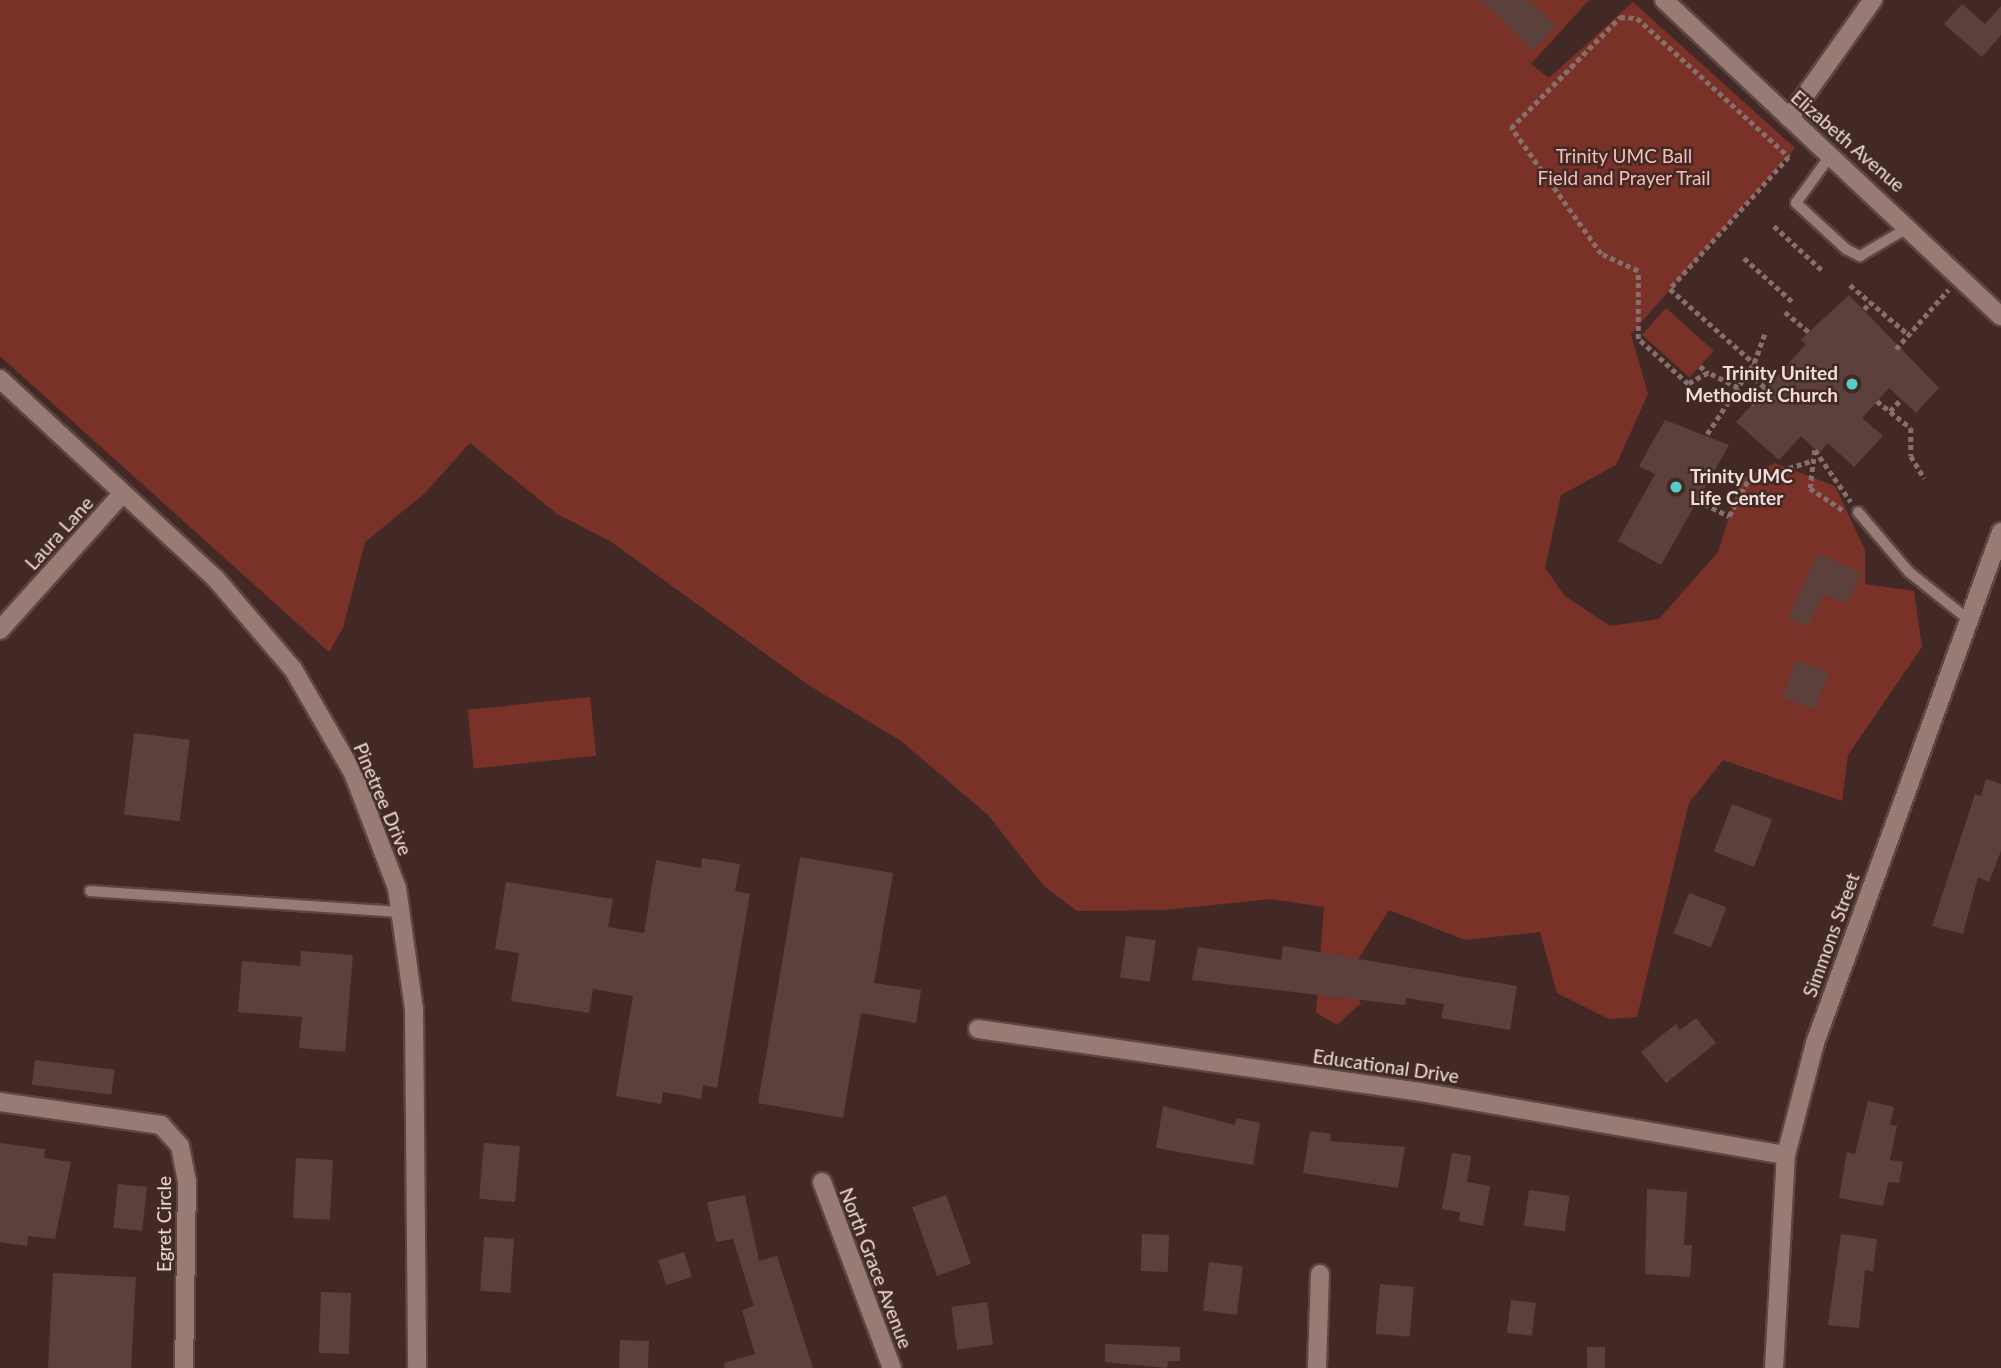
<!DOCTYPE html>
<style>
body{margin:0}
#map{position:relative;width:2001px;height:1368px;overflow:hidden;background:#432925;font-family:Lato,sans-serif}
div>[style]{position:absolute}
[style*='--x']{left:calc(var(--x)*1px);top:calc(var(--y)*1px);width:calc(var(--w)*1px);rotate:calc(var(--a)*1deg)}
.green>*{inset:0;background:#7a3128;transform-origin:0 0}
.building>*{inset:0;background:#5c403c;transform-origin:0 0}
.path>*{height:4.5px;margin-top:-2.25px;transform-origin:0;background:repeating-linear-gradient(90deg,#87706c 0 5px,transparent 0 8.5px)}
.roads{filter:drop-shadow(2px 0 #5c4643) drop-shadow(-2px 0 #5c4643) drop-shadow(0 2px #5c4643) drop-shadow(0 -2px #5c4643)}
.lane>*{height:10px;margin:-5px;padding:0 5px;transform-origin:5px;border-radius:5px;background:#997b75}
.street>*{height:18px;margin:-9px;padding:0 9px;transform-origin:9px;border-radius:9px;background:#997b75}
.secondary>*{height:18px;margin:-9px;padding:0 9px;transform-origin:9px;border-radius:9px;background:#997b75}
.dots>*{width:19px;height:19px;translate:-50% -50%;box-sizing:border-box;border:4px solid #432925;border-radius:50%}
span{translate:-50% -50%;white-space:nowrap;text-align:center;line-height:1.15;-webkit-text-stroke:5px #432925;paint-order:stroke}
.street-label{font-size:19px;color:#efddda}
.park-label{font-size:19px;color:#f4bfb7}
.poi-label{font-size:19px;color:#efddda;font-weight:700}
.right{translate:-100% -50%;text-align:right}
.left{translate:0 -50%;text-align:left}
</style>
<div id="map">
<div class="green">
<div style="clip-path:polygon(0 0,1589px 0,1531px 64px,1549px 78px,1633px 2px,1795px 148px,1631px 334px,1648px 394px,1616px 465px,1561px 495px,1545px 568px,1565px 596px,1610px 626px,1659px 619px,1718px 552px,1741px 479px,1775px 463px,1835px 486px,1865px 550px,1865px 584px,1914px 591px,1922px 647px,1848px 755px,1842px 801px,1723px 760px,1689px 803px,1637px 1017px,1609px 1019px,1557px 993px,1540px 932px,1465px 940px,1389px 910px,1357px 961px,1360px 1004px,1337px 1025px,1316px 1013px,1324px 907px,1270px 899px,1165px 910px,1077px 911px,1044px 886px,988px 815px,901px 741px,810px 686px,610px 541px,557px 514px,470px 443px,424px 494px,365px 542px,343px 628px,329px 652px,0 356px)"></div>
<div style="left:1666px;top:308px;width:64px;height:36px;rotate:42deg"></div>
<div style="left:590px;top:697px;width:59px;height:123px;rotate:84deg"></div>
</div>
<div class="building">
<div style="clip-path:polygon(1480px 0,1528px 0,1556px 26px,1533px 50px)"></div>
<div style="clip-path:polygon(1962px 4px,1985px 24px,2001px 6px,2001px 35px,1982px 57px,1944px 24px)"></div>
<div style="clip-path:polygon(1849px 295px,1939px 388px,1916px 413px,1889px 388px,1862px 418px,1883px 436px,1854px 467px,1828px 443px,1819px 453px,1801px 436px,1779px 460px,1736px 422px,1806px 344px,1801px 340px,1809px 332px)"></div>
<div style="clip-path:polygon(1665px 420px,1729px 445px,1661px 565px,1618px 541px,1655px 474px,1639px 466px)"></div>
<div style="clip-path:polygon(1818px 553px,1862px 573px,1847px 604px,1824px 594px,1808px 627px,1788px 617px)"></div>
<div style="left:1796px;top:660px;width:35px;height:40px;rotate:20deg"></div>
<div style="left:134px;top:733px;width:56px;height:82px;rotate:7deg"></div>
<div style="clip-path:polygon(1986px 779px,2001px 784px,2001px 851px,1989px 882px,1978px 877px,1963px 934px,1932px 926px,1975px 794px,1981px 796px)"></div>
<div style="left:1732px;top:804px;width:43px;height:51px;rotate:21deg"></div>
<div style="clip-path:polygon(800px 857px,893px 873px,874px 983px,921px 990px,916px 1023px,861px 1013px,843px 1118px,758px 1103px)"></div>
<div style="clip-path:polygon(702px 858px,740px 864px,735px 891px,750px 894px,717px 1088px,703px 1085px,701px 1099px,663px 1092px,661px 1104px,616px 1096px,633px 996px,593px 989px,589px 1013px,511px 1001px,519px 953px,495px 949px,506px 882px,613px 899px,608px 927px,644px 933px,656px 860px,701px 868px)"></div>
<div style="left:1689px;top:893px;width:40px;height:43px;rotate:21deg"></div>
<div style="left:1126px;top:936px;width:30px;height:42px;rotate:8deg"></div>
<div style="clip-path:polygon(1283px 946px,1517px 986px,1510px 1030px,1441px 1018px,1444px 1004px,1406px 998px,1405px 1005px,1192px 980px,1198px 947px,1281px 960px)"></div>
<div style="clip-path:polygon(301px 951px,353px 955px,345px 1052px,299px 1048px,302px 1017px,238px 1012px,242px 961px,300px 966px)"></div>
<div style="clip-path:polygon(1696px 1018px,1716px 1043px,1666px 1083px,1641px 1052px,1676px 1024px,1680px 1030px)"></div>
<div style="left:35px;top:1060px;width:80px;height:25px;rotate:7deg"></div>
<div style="clip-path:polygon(1868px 1101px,1894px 1107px,1890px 1125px,1897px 1126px,1890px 1160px,1903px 1162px,1899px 1183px,1888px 1182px,1883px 1206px,1839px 1198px,1847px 1152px,1855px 1154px)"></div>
<div style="clip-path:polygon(1163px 1106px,1235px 1125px,1236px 1118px,1260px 1123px,1253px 1165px,1156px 1148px)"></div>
<div style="clip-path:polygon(1310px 1131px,1331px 1134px,1330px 1141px,1405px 1147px,1398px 1188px,1303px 1173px)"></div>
<div style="clip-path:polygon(0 1143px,45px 1149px,44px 1158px,71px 1162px,55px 1239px,28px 1236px,27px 1246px,0 1242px)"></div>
<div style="left:484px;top:1143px;width:36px;height:56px;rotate:5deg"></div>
<div style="clip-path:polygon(1452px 1153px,1471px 1156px,1467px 1182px,1490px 1186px,1483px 1226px,1459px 1221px,1460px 1212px,1442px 1209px)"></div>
<div style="left:296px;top:1158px;width:37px;height:60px;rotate:3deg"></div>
<div style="left:118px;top:1184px;width:29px;height:44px;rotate:6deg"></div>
<div style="clip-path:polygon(1647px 1189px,1687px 1192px,1684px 1245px,1692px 1245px,1690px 1277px,1645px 1274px)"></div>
<div style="left:1529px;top:1190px;width:41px;height:36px;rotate:8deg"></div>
<div style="clip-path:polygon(745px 1195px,759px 1261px,777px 1256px,813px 1368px,725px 1368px,724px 1363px,755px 1354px,742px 1310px,754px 1306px,733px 1239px,716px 1242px,707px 1202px)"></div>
<div style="left:946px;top:1195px;width:73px;height:36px;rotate:70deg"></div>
<div style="left:1142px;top:1234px;width:27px;height:37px;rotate:2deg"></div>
<div style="clip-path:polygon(1841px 1234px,1877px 1239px,1873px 1272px,1865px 1270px,1859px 1328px,1828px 1325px)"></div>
<div style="left:484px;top:1237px;width:30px;height:54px;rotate:4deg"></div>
<div style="left:684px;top:1252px;width:26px;height:27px;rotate:72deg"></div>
<div style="left:1209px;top:1262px;width:34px;height:49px;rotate:7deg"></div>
<div style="left:53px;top:1273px;width:83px;height:95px;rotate:3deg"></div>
<div style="left:1380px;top:1284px;width:34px;height:50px;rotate:5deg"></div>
<div style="left:321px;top:1292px;width:30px;height:61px;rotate:2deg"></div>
<div style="left:1511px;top:1300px;width:25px;height:33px;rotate:7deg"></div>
<div style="left:987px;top:1302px;width:43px;height:36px;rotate:82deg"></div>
<div style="left:620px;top:1340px;width:29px;height:28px;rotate:2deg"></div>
<div style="clip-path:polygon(1105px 1344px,1180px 1347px,1180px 1361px,1168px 1361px,1167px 1368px,1105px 1362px)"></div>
<div style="left:1587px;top:1347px;width:18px;height:21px"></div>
</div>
<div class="path">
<div style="--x:1774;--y:226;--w:68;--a:42.6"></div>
<div style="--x:1744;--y:258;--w:67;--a:42"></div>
<div style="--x:1850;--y:285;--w:77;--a:40.3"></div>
<div style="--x:1864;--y:309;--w:10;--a:-45"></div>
<div style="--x:1785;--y:312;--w:31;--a:40"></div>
<div style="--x:1896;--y:349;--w:79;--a:-48.6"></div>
<div style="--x:1700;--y:366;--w:11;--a:41"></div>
<div style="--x:1748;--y:373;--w:23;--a:40"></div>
<div style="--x:1766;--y:388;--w:25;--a:132"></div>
<div style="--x:1738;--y:388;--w:34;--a:-153"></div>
<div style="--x:1708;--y:373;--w:23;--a:151"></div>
<div style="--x:1688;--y:384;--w:67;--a:-138"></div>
<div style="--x:1638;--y:339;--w:68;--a:-90"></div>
<div style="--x:1638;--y:271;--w:41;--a:-155.3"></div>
<div style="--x:1601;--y:254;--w:155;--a:-125.5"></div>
<div style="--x:1511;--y:128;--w:156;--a:-45.5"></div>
<div style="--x:1620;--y:17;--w:17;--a:3"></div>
<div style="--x:1637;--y:18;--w:206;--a:42.4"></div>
<div style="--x:1789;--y:157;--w:178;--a:132"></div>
<div style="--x:1670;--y:289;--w:112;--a:41.4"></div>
<div style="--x:1877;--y:401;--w:43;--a:38.5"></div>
<div style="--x:1911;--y:428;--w:28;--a:90"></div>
<div style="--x:1911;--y:456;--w:26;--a:59"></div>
<div style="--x:1890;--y:411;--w:16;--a:-47"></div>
<div style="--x:1707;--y:434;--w:85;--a:-56.5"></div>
<div style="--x:1754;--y:363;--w:33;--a:-70"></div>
<div style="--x:1815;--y:450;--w:38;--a:97"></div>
<div style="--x:1810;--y:488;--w:40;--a:34"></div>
<div style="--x:1815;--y:450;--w:63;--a:55.3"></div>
<div style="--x:1697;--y:500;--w:36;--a:27"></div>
<div style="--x:1729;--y:516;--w:40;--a:-62"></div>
<div style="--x:1748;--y:481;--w:66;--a:-17.6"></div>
</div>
<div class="roads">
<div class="lane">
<div style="--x:1830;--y:156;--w:58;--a:125.9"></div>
<div style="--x:1796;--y:203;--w:68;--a:42.6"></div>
<div style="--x:1846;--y:249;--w:16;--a:27"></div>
<div style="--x:1860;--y:256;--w:57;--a:-30.6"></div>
<div style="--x:1858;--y:512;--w:79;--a:49.6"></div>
<div style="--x:1909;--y:572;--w:77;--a:38.7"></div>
<div style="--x:90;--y:891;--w:312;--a:3.9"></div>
</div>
<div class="street">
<div style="--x:1664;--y:0;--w:462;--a:43.2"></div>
<div style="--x:1789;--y:118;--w:145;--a:-54.6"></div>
<div style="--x:0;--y:379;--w:294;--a:42.8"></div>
<div style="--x:216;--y:579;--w:118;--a:49.5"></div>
<div style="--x:293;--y:669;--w:120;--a:60"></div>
<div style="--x:353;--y:773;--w:123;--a:69.1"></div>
<div style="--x:397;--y:888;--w:122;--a:82"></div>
<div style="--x:414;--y:1009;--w:359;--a:89.5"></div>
<div style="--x:0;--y:630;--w:183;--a:-48.1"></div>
<div style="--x:978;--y:1029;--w:446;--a:8.1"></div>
<div style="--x:1420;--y:1092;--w:371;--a:9.8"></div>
<div style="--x:0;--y:1102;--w:163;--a:8.1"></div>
<div style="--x:161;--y:1125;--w:28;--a:48"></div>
<div style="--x:180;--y:1146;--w:36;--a:79"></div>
<div style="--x:187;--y:1181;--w:187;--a:90.9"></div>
<div style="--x:822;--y:1182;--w:199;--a:69.4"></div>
<div style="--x:1317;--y:1368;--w:94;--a:-88.2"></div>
</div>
<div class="secondary">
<div style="--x:1774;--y:1368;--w:213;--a:-86.8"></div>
<div style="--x:1786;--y:1155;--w:116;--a:-75.5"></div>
<div style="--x:1815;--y:1043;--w:544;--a:-70"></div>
</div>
</div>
<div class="dots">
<div style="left:1852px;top:384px;background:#53cdc9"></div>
<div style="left:1676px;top:487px;background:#53cdc9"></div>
</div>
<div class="street-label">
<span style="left:1848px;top:141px;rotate:41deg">Elizabeth Avenue</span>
<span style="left:59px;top:533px;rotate:-48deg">Laura Lane</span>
<span style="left:383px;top:799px;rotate:67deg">Pinetree Drive</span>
<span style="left:1831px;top:935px;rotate:-70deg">Simmons Street</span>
<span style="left:1386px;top:1066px;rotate:8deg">Educational Drive</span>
<span style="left:164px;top:1224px;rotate:-90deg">Egret Circle</span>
<span style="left:876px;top:1268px;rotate:69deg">North Grace Avenue</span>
</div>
<div class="park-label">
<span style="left:1624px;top:167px">Trinity UMC Ball<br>Field and Prayer Trail</span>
</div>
<div class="poi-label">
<span class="right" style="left:1838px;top:384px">Trinity United<br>Methodist Church</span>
<span class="left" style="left:1690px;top:487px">Trinity UMC<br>Life Center</span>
</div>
</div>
